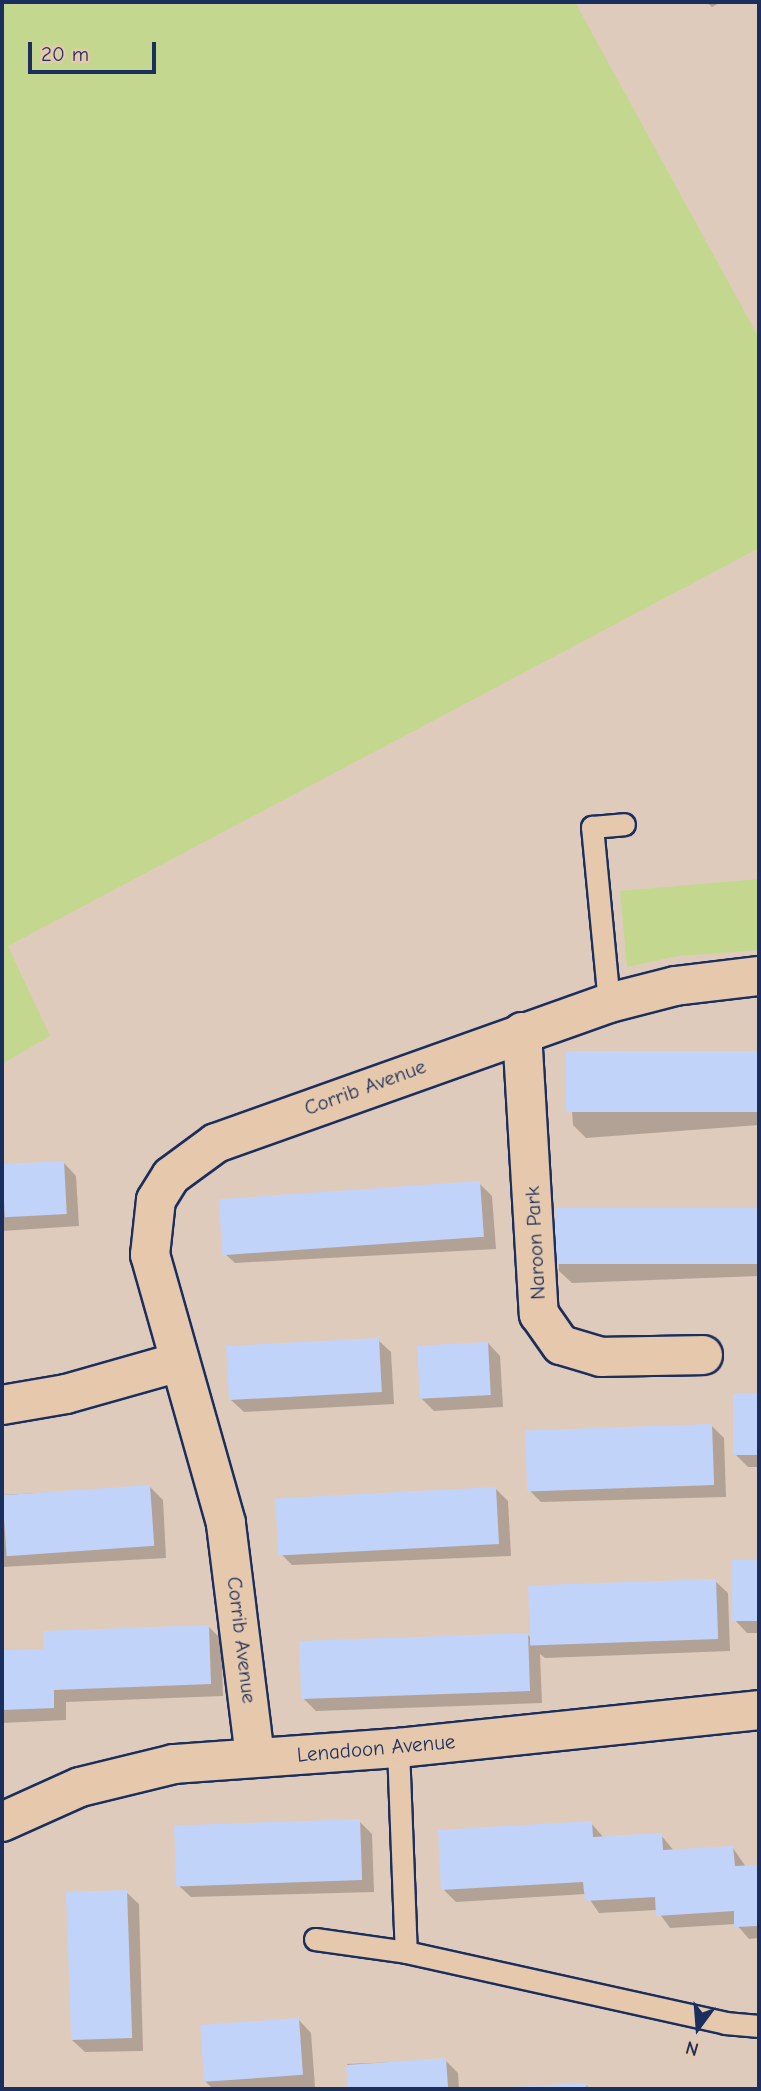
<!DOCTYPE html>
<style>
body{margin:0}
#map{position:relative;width:761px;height:2091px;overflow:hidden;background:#dfcbbc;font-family:"Comic Neue",sans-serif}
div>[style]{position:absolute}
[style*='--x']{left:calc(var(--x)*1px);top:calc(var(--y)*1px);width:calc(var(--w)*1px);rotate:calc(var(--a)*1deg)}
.green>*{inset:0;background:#c3d88e}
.shadow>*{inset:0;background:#0003}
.building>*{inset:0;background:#c2d3f9;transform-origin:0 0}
.roads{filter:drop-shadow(2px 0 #1b2f5e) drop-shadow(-2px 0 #1b2f5e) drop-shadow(0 2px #1b2f5e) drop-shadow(0 -2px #1b2f5e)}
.lane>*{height:21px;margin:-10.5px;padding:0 10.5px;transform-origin:10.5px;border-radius:10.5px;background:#e6c9ad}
.street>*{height:38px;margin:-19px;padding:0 19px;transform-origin:19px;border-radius:19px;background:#e6c9ad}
span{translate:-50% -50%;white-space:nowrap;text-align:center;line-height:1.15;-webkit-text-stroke:5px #e6c9ad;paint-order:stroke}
.street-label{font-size:21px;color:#1b2f5e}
.frame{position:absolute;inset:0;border:4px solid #1b2f5e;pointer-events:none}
.north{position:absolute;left:663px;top:1993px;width:70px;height:70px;-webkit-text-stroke:5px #e6c9ad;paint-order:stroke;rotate:196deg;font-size:19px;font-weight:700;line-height:28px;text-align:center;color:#1b2f5e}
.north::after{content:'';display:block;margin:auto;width:24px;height:32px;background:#1b2f5e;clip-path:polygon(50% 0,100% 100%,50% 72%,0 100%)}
.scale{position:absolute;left:28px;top:42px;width:128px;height:32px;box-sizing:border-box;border:4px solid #1b2f5e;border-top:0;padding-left:9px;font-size:21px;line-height:24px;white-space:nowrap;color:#1b2f5e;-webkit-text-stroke:5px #e6c9ad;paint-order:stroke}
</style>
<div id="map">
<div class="green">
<div style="clip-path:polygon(2px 2px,575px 2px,759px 338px,759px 548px,8px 946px,50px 1036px,2px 1064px)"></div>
<div style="clip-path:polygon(759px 879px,759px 950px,678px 956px,627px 967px,620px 891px)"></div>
</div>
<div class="shadow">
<div style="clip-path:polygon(706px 2px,721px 2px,712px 7px)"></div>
<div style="clip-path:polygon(759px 1052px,759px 1125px,586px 1138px,573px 1125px,569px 1066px)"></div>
<div style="clip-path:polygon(64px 1163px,76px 1176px,79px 1226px,2px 1231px,2px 1167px)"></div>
<div style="clip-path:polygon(479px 1183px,492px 1196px,496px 1249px,235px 1263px,222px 1251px)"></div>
<div style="clip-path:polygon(759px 1210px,759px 1276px,572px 1283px,559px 1271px,557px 1218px)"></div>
<div style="clip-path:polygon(378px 1340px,391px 1352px,394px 1404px,244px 1412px,231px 1400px)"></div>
<div style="clip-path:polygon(488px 1343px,500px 1356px,503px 1407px,434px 1411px,421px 1398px)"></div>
<div style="clip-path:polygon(735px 1395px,759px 1395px,759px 1467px,748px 1467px,735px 1454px)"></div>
<div style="clip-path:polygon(711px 1425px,724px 1438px,726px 1497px,541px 1502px,529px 1490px)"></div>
<div style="clip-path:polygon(150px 1487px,163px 1500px,166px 1558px,2px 1567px,2px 1495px)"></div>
<div style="clip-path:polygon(496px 1489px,508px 1501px,511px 1556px,292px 1565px,279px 1552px)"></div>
<div style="clip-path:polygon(734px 1562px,759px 1562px,759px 1633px,747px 1633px,735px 1620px)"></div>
<div style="clip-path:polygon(715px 1581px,728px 1593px,730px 1651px,545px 1658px,540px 1654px,542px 1703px,316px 1711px,303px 1698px,527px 1634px,532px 1639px)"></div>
<div style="clip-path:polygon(209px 1627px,221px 1639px,223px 1696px,66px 1702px,66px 1720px,2px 1723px,2px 1652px,46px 1651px)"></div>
<div style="clip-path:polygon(359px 1821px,372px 1834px,374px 1892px,191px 1897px,178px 1885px)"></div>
<div style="clip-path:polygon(591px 1823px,604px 1838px,661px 1835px,674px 1851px,733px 1848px,746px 1867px,759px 1866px,759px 1938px,749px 1939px,736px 1924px,670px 1928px,657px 1910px,599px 1913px,586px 1894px,456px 1902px,443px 1889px)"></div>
<div style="clip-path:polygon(126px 1892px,139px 1904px,143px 2051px,85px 2052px,72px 2040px)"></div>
<div style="clip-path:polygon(299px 2020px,311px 2033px,315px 2087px,213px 2089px,205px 2081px)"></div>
<div style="clip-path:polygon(445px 2060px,458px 2073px,459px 2089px,349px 2089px,347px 2064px)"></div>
<div style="clip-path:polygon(586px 2085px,590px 2089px,496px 2089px)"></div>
</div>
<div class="building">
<div style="left:759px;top:1051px;width:61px;height:193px;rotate:90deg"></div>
<div style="left:64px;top:1161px;width:53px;height:62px;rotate:87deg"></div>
<div style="left:480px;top:1181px;width:56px;height:262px;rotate:86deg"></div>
<div style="left:759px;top:1208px;width:56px;height:204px;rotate:90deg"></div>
<div style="left:379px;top:1338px;width:54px;height:153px;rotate:87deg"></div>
<div style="left:488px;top:1342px;width:53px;height:71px;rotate:87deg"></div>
<div style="left:733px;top:1393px;width:26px;height:62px"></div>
<div style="left:712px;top:1424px;width:61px;height:187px;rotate:88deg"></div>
<div style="left:150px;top:1485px;width:61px;height:148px;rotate:86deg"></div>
<div style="left:496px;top:1487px;width:57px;height:221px;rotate:87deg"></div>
<div style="left:732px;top:1560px;width:27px;height:61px"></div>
<div style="left:716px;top:1579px;width:60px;height:188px;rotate:88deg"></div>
<div style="clip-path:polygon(209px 1625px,211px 1684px,54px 1690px,54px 1708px,2px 1710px,2px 1650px,44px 1649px,43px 1631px)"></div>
<div style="left:528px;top:1633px;width:58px;height:229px;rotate:88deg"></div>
<div style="left:360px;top:1819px;width:61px;height:186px;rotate:88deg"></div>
<div style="clip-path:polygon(592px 1821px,593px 1837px,662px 1833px,663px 1850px,733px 1846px,735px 1866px,759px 1865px,759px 1926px,734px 1927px,734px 1911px,656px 1916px,655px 1897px,585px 1901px,583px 1882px,441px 1890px,438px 1830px)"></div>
<div style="left:127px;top:1890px;width:148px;height:61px;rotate:88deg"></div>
<div style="left:299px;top:2018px;width:57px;height:99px;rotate:86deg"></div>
<div style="left:446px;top:2058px;width:31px;height:100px;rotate:86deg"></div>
<div style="clip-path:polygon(586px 2083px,587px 2089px,506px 2089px,506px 2087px)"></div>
</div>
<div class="roads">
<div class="lane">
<div style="--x:609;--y:1003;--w:177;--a:-95.5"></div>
<div style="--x:592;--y:827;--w:32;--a:-5"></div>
<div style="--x:398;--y:1748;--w:204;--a:87.8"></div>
<div style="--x:315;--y:1939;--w:92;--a:8.1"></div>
<div style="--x:406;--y:1952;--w:327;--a:12.5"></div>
<div style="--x:725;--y:2023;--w:34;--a:5"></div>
</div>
<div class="street">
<div style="--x:522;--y:1032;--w:283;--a:86.6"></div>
<div style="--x:539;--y:1314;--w:38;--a:55"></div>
<div style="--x:561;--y:1345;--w:42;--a:16.7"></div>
<div style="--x:601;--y:1357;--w:102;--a:-1.1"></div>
<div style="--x:2;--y:1405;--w:65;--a:-9.8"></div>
<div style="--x:66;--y:1394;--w:117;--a:-15.8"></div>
<div style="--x:255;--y:1757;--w:236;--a:-97.1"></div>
<div style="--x:226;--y:1523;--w:279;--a:-105.8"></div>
<div style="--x:150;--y:1255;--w:55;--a:-83.8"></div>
<div style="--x:156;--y:1200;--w:28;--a:-58"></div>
<div style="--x:171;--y:1176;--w:56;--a:-36.3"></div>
<div style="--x:216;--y:1143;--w:417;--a:-19.6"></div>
<div style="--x:609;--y:1003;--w:68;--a:-14.4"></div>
<div style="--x:675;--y:986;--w:85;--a:-6.8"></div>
<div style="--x:2;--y:1822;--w:85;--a:-24.2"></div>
<div style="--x:80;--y:1787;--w:97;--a:-13.7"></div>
<div style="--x:174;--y:1764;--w:225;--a:-4.1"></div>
<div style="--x:398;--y:1748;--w:363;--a:-6"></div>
</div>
</div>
<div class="street-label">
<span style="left:365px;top:1087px;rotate:-20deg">Corrib Avenue</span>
<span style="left:535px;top:1243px;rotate:-93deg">Naroon Park</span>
<span style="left:242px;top:1640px;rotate:83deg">Corrib Avenue</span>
<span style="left:376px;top:1748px;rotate:-5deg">Lenadoon Avenue</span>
</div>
<div class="frame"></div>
<div class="north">N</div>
<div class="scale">20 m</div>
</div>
